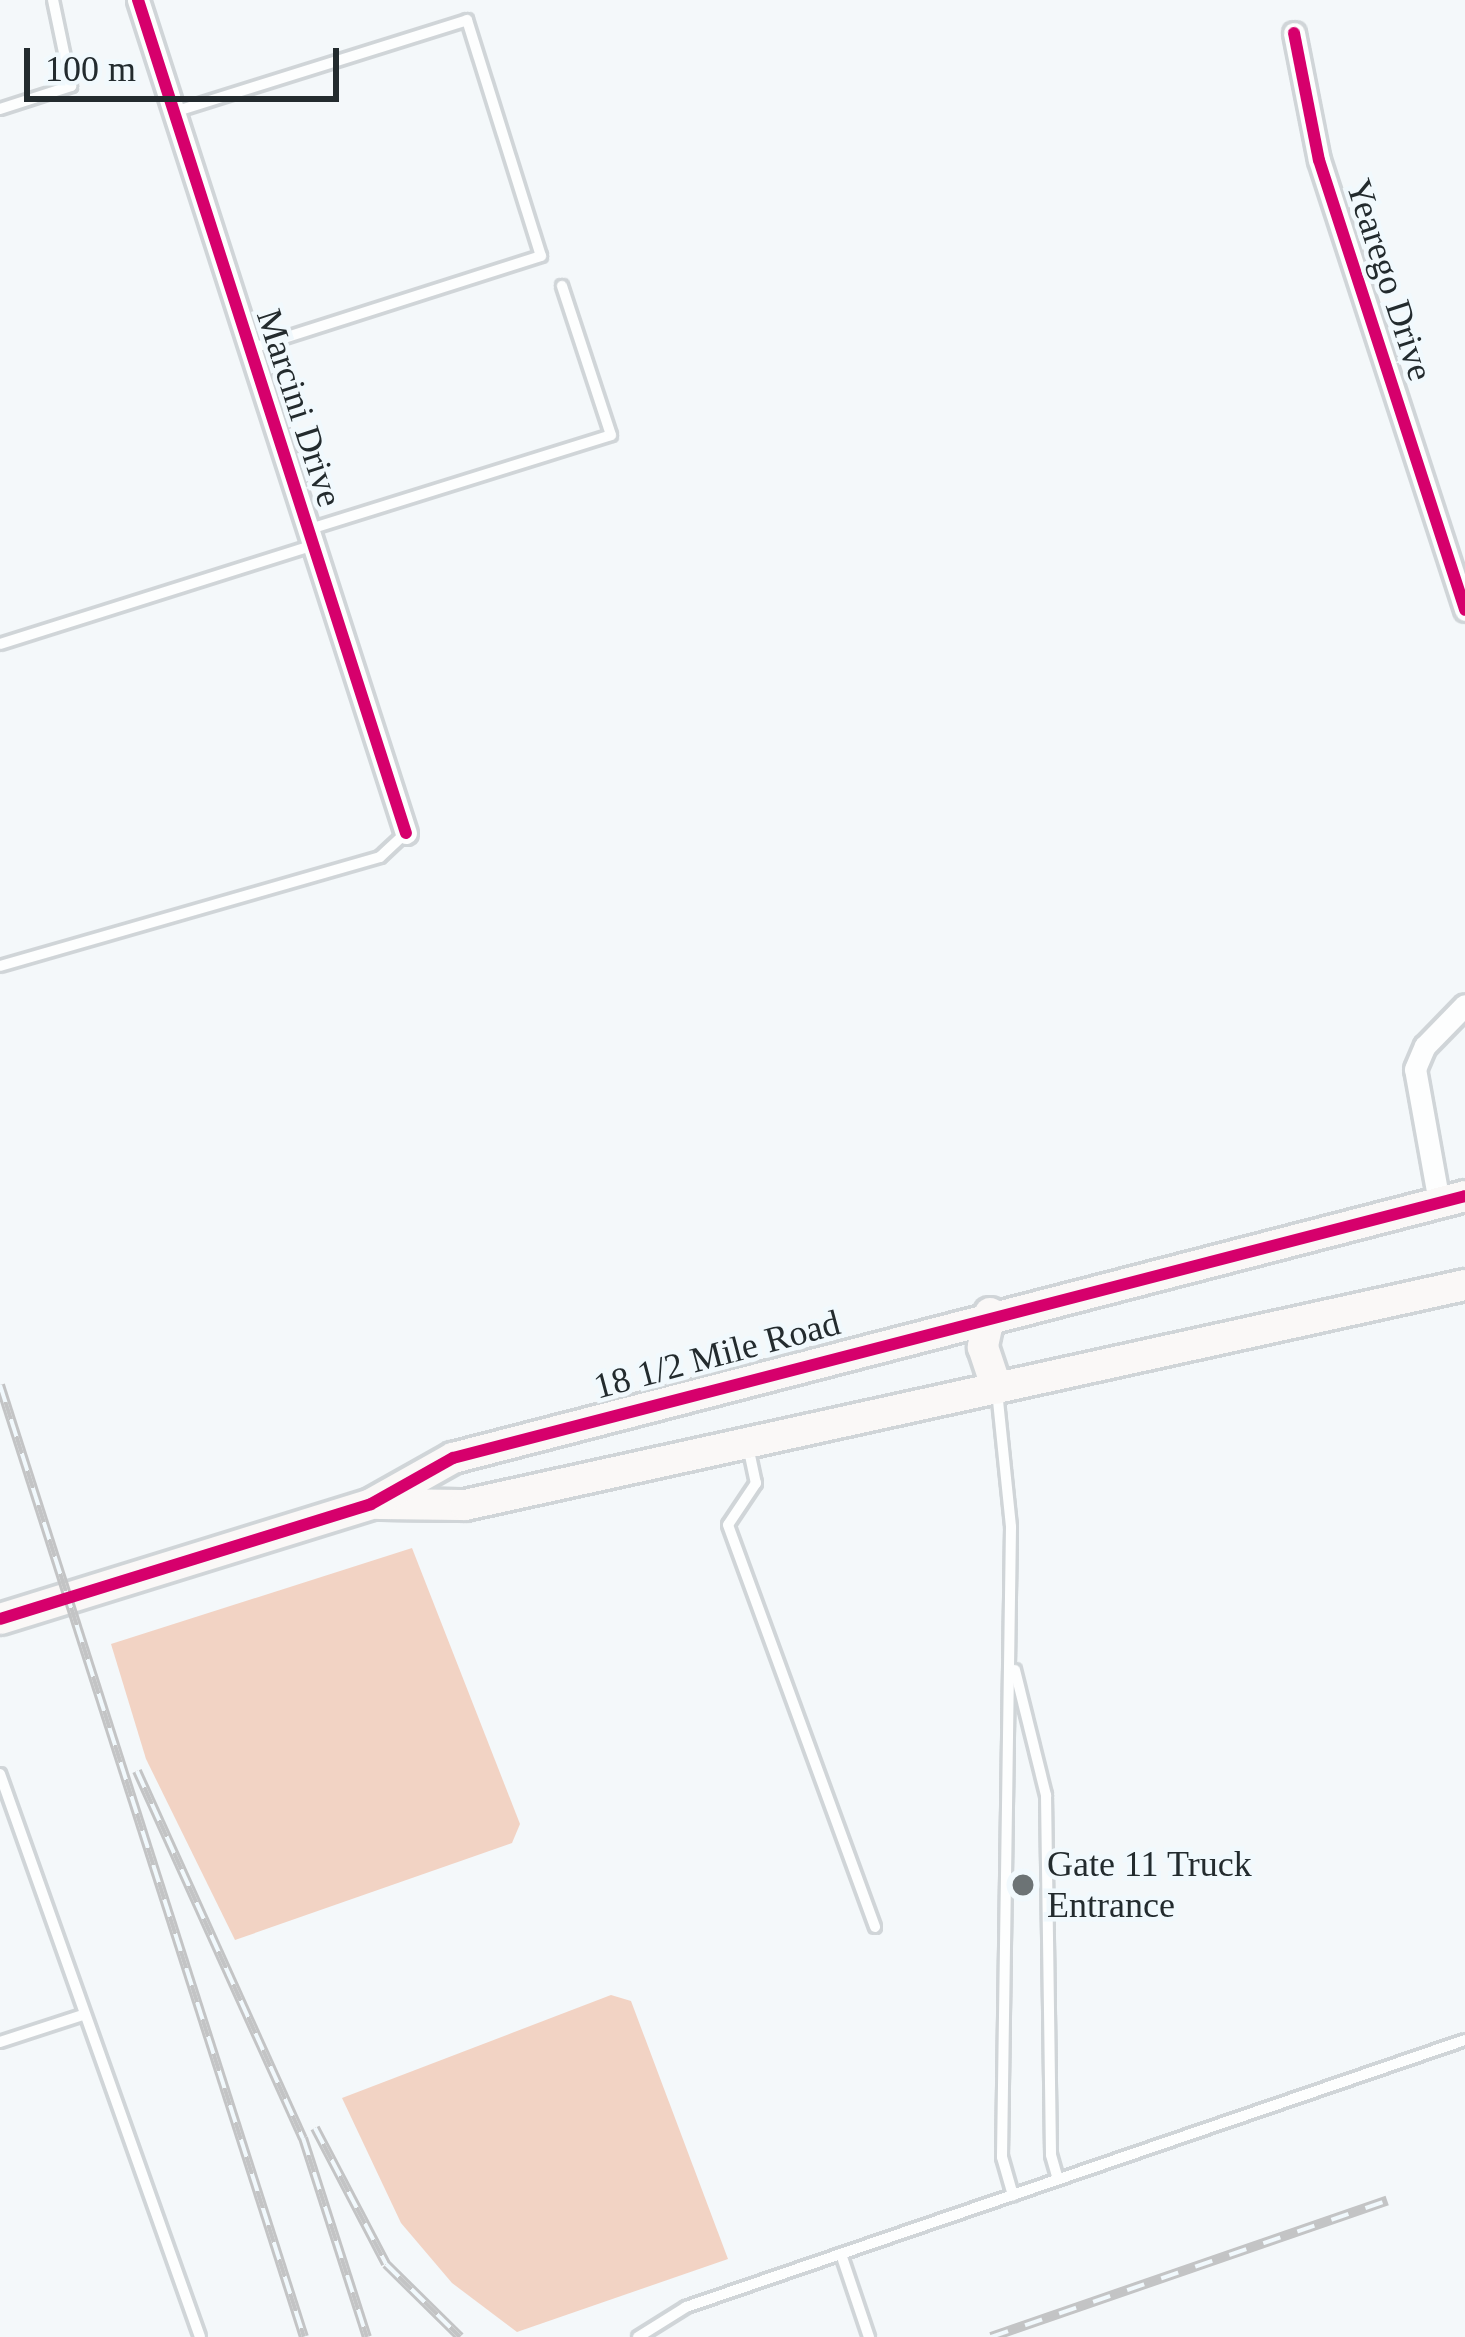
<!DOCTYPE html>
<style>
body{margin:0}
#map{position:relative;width:1465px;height:2337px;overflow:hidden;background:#f4f8fa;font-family:Georgia,serif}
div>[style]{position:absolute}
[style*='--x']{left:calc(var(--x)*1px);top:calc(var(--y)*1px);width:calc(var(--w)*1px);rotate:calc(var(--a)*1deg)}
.green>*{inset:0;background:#f2d3c4}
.roads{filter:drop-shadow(3px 0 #d0d5d8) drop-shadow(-3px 0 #d0d5d8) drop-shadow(0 3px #d0d5d8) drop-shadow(0 -3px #d0d5d8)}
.lane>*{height:10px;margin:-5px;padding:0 5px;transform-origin:5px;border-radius:5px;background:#fdfefe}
.street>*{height:21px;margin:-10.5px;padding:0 10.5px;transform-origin:10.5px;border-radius:10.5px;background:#fdfefe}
.secondary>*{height:30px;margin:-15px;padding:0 15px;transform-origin:15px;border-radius:15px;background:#faf8f7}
.rail>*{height:10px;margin-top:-5px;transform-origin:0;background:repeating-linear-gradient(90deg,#f1f9fd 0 18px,#c3c4c5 0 36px);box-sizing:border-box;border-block:3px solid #c3c4c5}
.cycleway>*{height:12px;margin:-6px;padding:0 6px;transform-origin:6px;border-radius:6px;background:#d6006c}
.dots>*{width:33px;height:33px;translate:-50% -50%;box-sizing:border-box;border:6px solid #f1f9fd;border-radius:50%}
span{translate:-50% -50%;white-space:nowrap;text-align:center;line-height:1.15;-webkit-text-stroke:9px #f1f9fd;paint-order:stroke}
.street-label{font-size:36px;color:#232b2e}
.poi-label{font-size:36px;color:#232b2e}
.left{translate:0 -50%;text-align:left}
.scale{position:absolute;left:24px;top:48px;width:315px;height:54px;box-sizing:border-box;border:6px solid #232b2e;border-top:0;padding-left:15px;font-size:36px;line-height:42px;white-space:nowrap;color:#232b2e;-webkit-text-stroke:9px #f1f9fd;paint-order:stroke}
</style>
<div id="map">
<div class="green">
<div style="clip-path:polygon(412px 1548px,520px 1824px,512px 1843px,235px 1940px,146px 1759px,111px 1644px)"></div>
<div style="clip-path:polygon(611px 1995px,631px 2001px,728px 2259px,517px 2332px,452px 2283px,401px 2223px,342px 2098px)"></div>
</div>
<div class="roads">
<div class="lane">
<div style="--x:0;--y:109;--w:75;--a:-17.9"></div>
<div style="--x:71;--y:86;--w:88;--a:-101.8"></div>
<div style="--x:174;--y:112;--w:307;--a:-17.4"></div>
<div style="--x:467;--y:20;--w:247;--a:72.6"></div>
<div style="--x:541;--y:256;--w:305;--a:162.3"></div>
<div style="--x:310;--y:529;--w:315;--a:-17.3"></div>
<div style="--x:611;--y:435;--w:157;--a:-108.2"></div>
<div style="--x:0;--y:644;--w:326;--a:-17.5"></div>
<div style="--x:0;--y:966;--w:395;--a:-16"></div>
<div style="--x:380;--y:857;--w:35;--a:-43"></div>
<div style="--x:997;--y:1391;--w:137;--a:84.1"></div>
<div style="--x:1011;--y:1527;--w:630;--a:90.82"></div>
<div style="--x:1002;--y:2157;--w:40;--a:74"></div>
<div style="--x:748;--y:1446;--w:38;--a:78"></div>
<div style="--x:756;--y:1483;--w:50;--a:123.7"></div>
<div style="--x:728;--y:1525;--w:428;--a:69.9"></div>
<div style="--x:1015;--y:1670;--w:129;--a:76.1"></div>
<div style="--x:1046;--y:1795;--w:360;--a:89.2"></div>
<div style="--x:1051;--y:2155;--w:25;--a:74"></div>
<div style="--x:0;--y:1774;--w:597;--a:70.44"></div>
<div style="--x:0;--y:2042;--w:87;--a:-18"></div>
<div style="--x:841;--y:2254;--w:88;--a:71.4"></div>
<div style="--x:638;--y:2337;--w:57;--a:-32"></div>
<div style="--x:686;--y:2307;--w:823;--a:-18.92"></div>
</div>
<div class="street">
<div style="--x:138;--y:0;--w:875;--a:72.17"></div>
<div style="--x:1294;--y:33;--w:129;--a:78.9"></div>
<div style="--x:1319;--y:160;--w:473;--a:72"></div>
<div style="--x:1439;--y:1202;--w:135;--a:-100.2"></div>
<div style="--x:1415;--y:1069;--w:25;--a:-67"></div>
<div style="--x:1425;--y:1046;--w:57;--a:-45.7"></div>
</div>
<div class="secondary">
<div style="--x:990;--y:1313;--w:35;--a:102"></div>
<div style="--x:983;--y:1347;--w:44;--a:71.6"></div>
<div style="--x:377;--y:1504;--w:88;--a:0.7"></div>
<div style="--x:465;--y:1505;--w:1024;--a:-12.41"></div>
<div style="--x:0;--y:1619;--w:388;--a:-17.2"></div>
<div style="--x:371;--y:1504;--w:94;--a:-29.3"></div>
<div style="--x:453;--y:1458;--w:1045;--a:-14.51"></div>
</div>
</div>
<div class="rail">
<div style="--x:0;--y:1385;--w:999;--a:72.29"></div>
<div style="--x:137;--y:1771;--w:403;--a:65.7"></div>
<div style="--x:303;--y:2138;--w:209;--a:72.2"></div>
<div style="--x:315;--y:2128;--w:153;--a:62.4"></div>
<div style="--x:386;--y:2264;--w:104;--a:44.6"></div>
<div style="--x:991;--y:2337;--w:419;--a:-19"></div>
</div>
<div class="cycleway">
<div style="--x:138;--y:0;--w:875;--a:72.17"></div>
<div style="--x:1294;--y:33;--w:129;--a:78.9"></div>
<div style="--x:1319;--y:160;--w:473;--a:72"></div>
<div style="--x:0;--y:1619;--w:388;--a:-17.2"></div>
<div style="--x:371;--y:1504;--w:94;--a:-29.3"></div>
<div style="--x:453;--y:1458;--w:1045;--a:-14.51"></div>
</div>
<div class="dots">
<div style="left:1023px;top:1885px;background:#6c7375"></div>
</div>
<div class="street-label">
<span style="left:1389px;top:280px;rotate:72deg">Yearego Drive</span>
<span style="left:299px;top:408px;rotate:72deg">Marcini Drive</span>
<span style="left:717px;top:1355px;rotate:-15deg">18 1/2 Mile Road</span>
</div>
<div class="poi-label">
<span class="left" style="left:1047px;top:1885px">Gate 11 Truck<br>Entrance</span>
</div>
<div class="scale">100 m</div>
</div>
